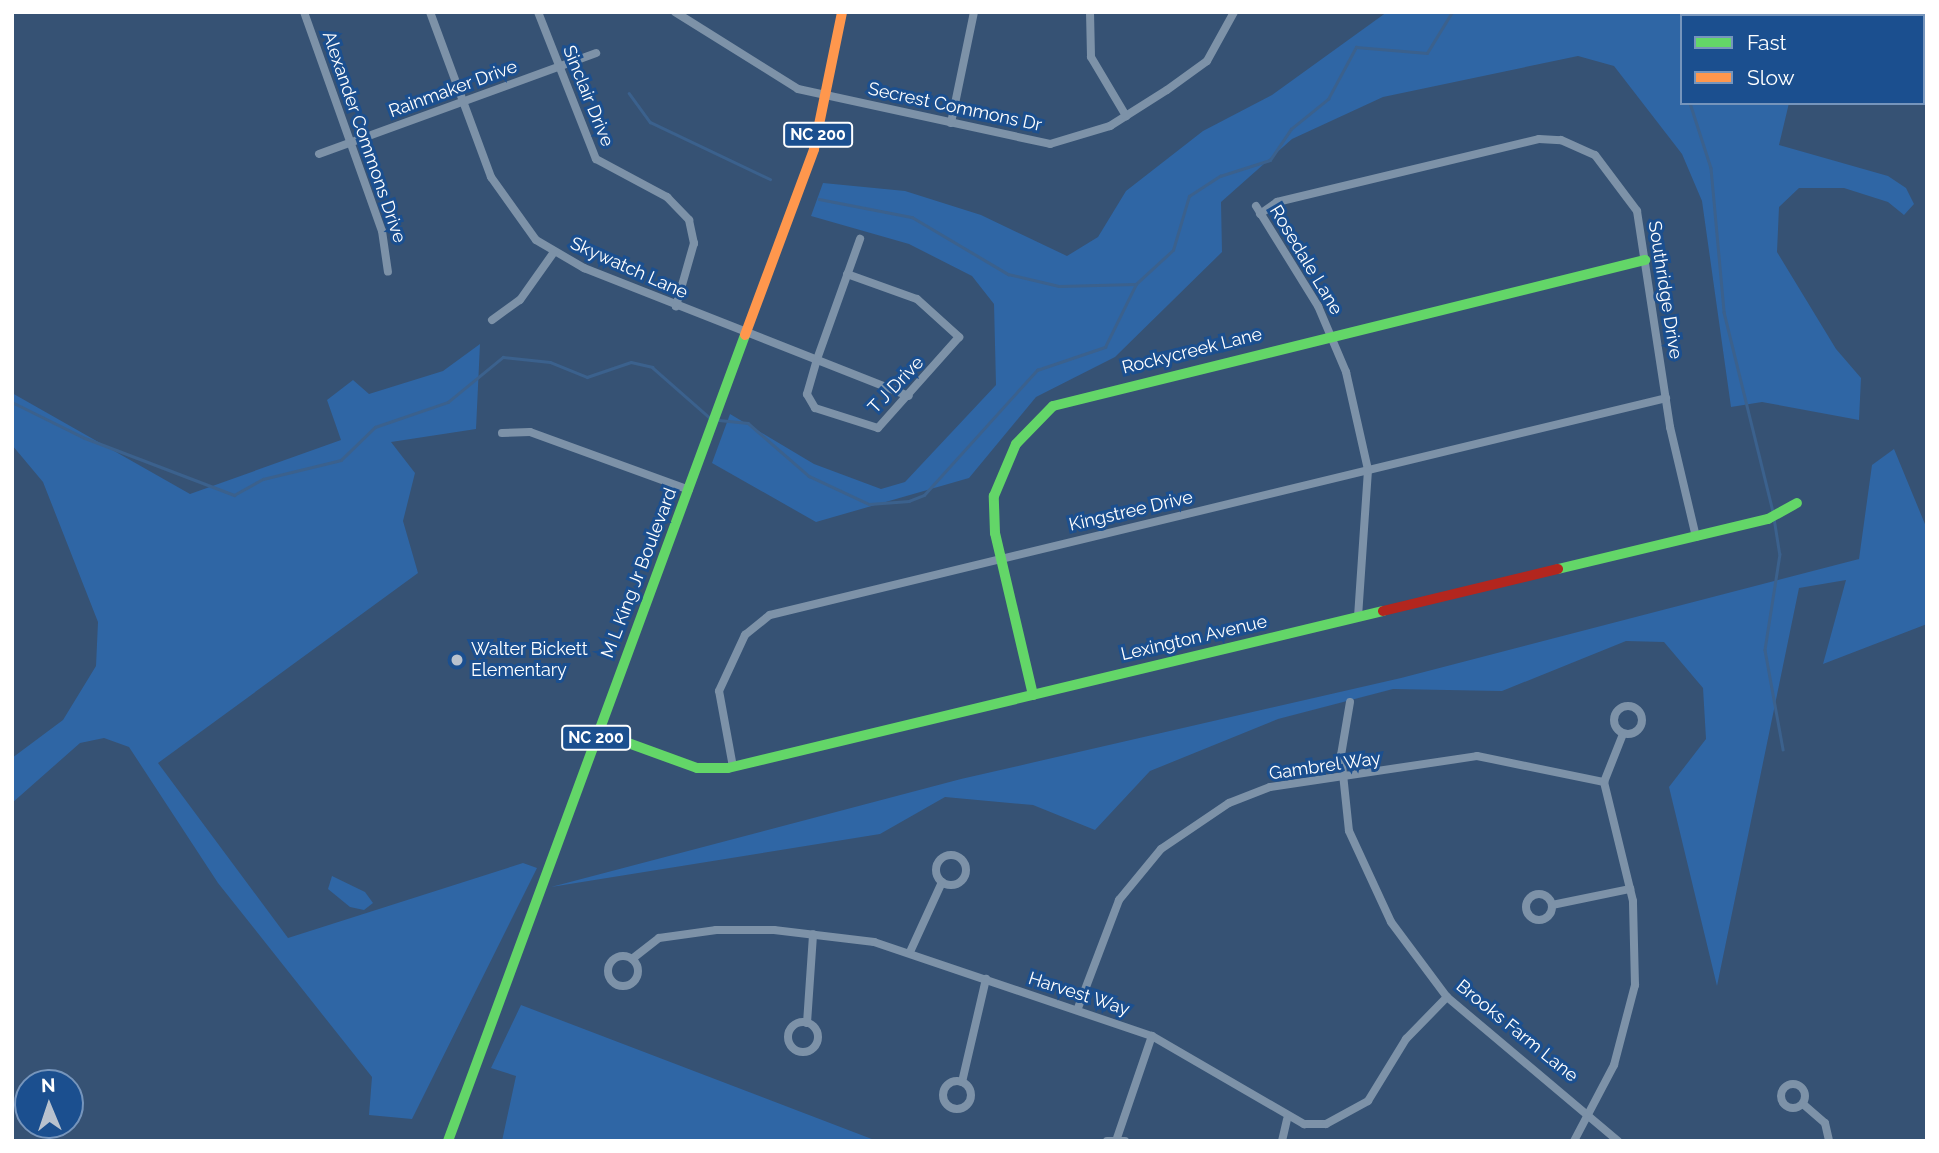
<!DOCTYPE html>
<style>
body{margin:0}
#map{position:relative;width:1939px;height:1153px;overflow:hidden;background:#365274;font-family:Raleway,sans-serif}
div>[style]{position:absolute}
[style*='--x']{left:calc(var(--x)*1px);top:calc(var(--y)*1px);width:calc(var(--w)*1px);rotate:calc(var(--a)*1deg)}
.green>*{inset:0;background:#2f66a5}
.stream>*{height:2.5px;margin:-1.25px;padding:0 1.25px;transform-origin:1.25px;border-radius:1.25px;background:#3b618d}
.street>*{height:8px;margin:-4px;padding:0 4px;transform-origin:4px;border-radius:4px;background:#7d92a8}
.street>.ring{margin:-4px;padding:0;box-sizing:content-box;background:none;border:8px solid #7d92a8;border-radius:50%}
.fast>*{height:10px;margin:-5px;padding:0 5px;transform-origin:5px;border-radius:5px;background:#63d668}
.slow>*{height:10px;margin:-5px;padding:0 5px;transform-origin:5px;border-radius:5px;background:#ff974d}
.jam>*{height:10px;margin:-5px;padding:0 5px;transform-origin:5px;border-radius:5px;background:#b3261e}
.dots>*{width:19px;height:19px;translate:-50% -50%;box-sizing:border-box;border:4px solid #1b4f8f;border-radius:50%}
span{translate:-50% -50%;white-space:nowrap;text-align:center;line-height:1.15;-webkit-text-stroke:6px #1b4f8f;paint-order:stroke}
.shield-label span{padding:2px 5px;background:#1b4f8f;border:2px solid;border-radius:5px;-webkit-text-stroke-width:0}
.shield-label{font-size:16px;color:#fff;font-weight:700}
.street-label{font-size:18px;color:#fff}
.poi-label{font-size:18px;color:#fff}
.left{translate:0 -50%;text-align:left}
.frame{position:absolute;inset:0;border:14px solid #fff;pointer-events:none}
.legend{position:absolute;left:1680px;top:14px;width:245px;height:91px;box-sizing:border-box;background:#1b4f8f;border:2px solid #7695bc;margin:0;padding:9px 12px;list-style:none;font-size:21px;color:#fff}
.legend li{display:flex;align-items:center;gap:14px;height:35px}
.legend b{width:35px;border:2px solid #7695bc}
.north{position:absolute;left:14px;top:1069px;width:70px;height:70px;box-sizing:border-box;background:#1b4f8f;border:2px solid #7695bc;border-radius:50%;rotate:358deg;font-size:19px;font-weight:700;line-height:28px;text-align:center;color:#fff}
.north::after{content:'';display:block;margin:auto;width:24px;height:32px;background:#b9c2ce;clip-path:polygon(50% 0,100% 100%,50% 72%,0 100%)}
</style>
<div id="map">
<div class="green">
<div style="clip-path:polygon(1387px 12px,1785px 12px,1682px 16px,1682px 103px,1789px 103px,1779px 145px,1888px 176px,1906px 188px,1914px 204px,1904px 215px,1888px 202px,1844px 188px,1799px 188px,1779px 207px,1777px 252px,1836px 349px,1861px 378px,1859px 420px,1762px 402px,1731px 407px,1702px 201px,1682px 154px,1614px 66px,1578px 56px,1383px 97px,1292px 139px,1221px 202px,1222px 252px,1115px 357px,1036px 397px,969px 478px,816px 522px,712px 463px,730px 414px,814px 464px,881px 489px,905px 482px,996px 385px,994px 304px,972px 276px,909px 244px,811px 216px,823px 183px,905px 191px,981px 215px,1067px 256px,1098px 237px,1126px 191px,1203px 131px,1272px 95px)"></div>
<div style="clip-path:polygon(480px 344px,476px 429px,391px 442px,415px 473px,403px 521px,418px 573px,158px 763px,288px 938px,523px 863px,537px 868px,412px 1119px,369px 1115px,372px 1077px,218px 883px,129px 747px,104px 738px,80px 743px,12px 803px,12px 758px,63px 720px,96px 666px,98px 622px,43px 482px,12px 445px,12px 393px,190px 494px,341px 440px,327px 400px,353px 380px,369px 394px,443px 371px)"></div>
<div style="clip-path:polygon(1894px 449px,1927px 529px,1927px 624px,1823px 664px,1846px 580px,1799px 588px,1717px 986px,1669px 787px,1706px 739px,1703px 688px,1664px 642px,1626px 641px,1502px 691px,1393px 689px,1278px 719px,1150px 771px,1095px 830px,1033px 805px,945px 797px,880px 834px,551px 887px,961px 779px,1401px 678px,1859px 559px,1872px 465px)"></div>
<div style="clip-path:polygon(332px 876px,365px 892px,373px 903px,364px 910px,350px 907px,328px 889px)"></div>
<div style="clip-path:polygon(521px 1005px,877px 1141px,502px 1141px,516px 1076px,491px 1068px)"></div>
</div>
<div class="stream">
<div style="--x:1684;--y:16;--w:4;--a:-90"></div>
<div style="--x:629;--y:93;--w:36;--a:54"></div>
<div style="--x:650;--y:122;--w:133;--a:25.4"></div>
<div style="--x:1690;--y:103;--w:68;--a:72.1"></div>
<div style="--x:1711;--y:168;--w:145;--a:84.8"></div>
<div style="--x:1724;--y:312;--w:206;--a:76.2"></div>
<div style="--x:819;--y:199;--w:95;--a:11"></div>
<div style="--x:912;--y:217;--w:112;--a:30.7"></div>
<div style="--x:1008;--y:274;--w:52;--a:13.2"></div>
<div style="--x:1059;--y:286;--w:77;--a:-1.5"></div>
<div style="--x:1136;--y:284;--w:50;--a:-42.6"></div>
<div style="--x:1173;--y:250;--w:56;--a:-73.5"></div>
<div style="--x:1189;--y:196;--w:37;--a:-33"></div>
<div style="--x:1220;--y:176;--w:52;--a:-17.7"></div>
<div style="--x:1270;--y:160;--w:37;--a:-56"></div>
<div style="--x:1291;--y:129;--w:48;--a:-39"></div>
<div style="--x:1328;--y:99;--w:59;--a:-61.7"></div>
<div style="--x:1356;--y:47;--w:71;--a:4.8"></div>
<div style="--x:1427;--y:53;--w:48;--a:-58.6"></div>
<div style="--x:12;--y:402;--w:81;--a:26.3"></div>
<div style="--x:85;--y:438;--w:160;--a:20.9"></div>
<div style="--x:234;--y:495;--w:33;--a:-29"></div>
<div style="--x:263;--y:479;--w:80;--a:-13.7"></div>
<div style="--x:341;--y:460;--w:47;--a:-44.1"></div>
<div style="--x:375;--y:427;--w:77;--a:-18.9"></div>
<div style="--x:448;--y:402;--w:71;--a:-39.3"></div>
<div style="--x:503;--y:357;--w:47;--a:6.1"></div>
<div style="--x:550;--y:362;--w:40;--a:22"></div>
<div style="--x:587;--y:377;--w:46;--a:-18.8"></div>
<div style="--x:631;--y:362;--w:22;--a:13"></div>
<div style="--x:652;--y:367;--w:76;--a:41.3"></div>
<div style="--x:719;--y:420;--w:29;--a:6"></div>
<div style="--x:748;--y:423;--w:81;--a:41"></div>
<div style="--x:809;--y:476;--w:66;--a:25"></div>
<div style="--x:869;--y:504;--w:40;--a:-4.3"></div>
<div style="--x:909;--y:501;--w:16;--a:-22"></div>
<div style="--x:924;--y:495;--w:169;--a:-47.9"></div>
<div style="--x:1037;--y:370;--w:72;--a:-18.7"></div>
<div style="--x:1105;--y:347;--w:70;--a:-63.8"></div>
<div style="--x:1774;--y:518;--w:36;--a:81"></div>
<div style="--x:1780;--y:554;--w:97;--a:98.9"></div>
<div style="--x:1765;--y:650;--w:101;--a:79.7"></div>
</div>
<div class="street">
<div style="--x:304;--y:12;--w:232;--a:70.4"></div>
<div style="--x:382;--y:231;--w:41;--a:81.7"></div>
<div style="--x:430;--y:12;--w:176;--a:69.7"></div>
<div style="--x:491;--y:177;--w:77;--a:54.5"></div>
<div style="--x:536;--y:240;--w:56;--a:30.3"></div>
<div style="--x:584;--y:268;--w:349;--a:21.5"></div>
<div style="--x:538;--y:12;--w:158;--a:68.5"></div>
<div style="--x:596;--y:159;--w:81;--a:28.2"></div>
<div style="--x:667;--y:197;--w:32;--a:46"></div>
<div style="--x:689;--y:220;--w:24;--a:78"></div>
<div style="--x:694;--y:243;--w:66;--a:105.9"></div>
<div style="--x:675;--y:12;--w:145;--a:32"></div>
<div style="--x:798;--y:89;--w:258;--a:12.3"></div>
<div style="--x:1050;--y:144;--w:63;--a:-16.7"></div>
<div style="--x:1110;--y:126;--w:67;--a:-32.3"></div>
<div style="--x:1167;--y:90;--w:49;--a:-35.9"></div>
<div style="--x:1207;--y:61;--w:56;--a:-61.1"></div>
<div style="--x:1090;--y:12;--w:45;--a:88.7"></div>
<div style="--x:1091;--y:57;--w:69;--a:59.3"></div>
<div style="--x:951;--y:123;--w:113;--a:-78.3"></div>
<div style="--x:319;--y:154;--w:295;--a:-20"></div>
<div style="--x:1256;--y:206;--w:118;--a:58.2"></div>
<div style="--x:1318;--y:306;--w:72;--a:67"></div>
<div style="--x:1346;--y:372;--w:100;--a:77.3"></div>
<div style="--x:1368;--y:470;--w:147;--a:93.9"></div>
<div style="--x:1260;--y:214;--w:21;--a:-35"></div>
<div style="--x:1277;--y:202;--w:269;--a:-13.5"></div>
<div style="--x:1539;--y:139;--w:22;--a:3"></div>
<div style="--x:1561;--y:140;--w:37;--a:24"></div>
<div style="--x:1595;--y:155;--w:70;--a:53.1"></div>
<div style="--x:1637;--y:211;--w:219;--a:81.3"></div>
<div style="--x:1670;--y:427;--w:113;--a:76.7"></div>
<div style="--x:847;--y:274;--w:74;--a:19.7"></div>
<div style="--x:917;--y:299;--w:57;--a:42.1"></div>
<div style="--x:959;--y:337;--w:122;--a:131.7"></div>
<div style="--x:878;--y:428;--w:66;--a:-162.4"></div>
<div style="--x:815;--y:408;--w:16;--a:-120"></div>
<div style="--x:807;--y:394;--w:33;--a:-74"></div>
<div style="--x:816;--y:362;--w:131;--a:-70.3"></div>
<div style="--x:492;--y:320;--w:34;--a:-36"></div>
<div style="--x:520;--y:300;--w:59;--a:-54.7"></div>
<div style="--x:502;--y:433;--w:28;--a:-2"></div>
<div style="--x:530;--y:432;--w:169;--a:20"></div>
<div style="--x:1350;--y:702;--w:54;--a:99.6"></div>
<div style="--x:1341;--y:755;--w:76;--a:84"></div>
<div style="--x:1349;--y:831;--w:100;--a:65.2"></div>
<div style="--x:1391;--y:922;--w:94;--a:53.3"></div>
<div style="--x:1447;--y:997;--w:224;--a:40.1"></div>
<div class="ring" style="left:1614px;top:706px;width:20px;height:20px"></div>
<div style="--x:733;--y:767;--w:77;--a:-100.4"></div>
<div style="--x:719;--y:691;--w:62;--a:-65.1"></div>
<div style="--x:745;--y:635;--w:32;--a:-39"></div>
<div style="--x:770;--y:615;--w:922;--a:-13.61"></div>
<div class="ring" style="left:936px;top:855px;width:22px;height:22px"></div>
<div class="ring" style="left:1526px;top:894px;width:18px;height:18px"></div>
<div style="--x:1552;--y:905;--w:80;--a:-11.6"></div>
<div style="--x:910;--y:952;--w:77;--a:-65.4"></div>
<div class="ring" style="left:608px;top:956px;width:22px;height:22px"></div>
<div style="--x:632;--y:959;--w:34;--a:-38"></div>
<div style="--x:659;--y:938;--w:58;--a:-8"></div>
<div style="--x:716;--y:930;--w:58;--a:0"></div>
<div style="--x:774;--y:930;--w:101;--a:6.8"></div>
<div style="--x:874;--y:942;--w:293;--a:18.7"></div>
<div style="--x:1152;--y:1036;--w:176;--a:30.1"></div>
<div style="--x:1304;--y:1124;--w:22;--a:0"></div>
<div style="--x:1326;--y:1124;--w:48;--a:-28.7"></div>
<div style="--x:1368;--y:1101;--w:73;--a:-58.5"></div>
<div style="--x:1406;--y:1039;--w:59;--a:-45.7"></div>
<div style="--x:1078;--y:1008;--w:116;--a:-69.2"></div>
<div style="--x:1119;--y:900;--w:66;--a:-50.5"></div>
<div style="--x:1161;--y:849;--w:82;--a:-34.1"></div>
<div style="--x:1229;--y:803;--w:44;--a:-21.3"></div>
<div style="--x:1270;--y:787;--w:209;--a:-8.5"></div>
<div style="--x:1477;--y:756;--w:130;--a:11.6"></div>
<div class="ring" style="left:788px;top:1022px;width:22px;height:22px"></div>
<div style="--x:807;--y:1023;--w:89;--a:-86.1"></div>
<div class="ring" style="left:943px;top:1081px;width:20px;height:20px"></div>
<div style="--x:962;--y:1082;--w:106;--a:-76.9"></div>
<div class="ring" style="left:1781px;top:1084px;width:16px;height:16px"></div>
<div style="--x:1803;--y:1104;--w:29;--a:41"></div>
<div style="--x:1825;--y:1123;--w:18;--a:77"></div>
<div style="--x:1117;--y:1138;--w:108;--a:-71.1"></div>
<div style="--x:1107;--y:1141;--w:18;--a:0"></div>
<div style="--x:1282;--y:1141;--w:22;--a:-77"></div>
<div style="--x:1574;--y:1141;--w:86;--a:-62.2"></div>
<div style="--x:1614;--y:1065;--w:83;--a:-75.3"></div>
<div style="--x:1635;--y:985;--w:84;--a:-91.4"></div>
<div style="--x:1633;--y:901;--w:122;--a:-103.7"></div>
<div style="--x:1604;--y:782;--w:52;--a:-68.4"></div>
</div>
<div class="fast">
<div style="--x:1558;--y:569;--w:216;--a:-13.4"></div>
<div style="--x:1768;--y:519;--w:33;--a:-29"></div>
<div style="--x:1033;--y:695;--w:166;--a:-103.2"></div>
<div style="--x:995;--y:533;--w:37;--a:-92"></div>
<div style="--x:994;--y:496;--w:56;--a:-67.1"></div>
<div style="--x:1016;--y:444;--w:53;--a:-45.8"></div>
<div style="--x:1053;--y:406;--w:610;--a:-13.85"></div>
<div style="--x:598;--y:732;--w:105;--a:20"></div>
<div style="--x:697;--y:768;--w:31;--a:0"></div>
<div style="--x:728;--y:768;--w:674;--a:-13.48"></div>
<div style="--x:448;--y:1141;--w:859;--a:-69.77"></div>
</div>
<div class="slow">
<div style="--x:745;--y:335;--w:198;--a:-69.6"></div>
<div style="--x:814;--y:149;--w:140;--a:-78.4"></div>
</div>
<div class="jam">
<div style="--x:1383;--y:611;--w:180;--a:-13.5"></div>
</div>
<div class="dots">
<div style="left:457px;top:660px;background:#b9c2ce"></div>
</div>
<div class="shield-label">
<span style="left:818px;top:135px">NC 200</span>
<span style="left:596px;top:738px">NC 200</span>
</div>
<div class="street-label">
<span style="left:453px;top:89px;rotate:-20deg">Rainmaker Drive</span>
<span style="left:588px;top:96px;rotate:68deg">Sinclair Drive</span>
<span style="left:955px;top:107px;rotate:12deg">Secrest Commons Dr</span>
<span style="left:364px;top:137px;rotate:71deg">Alexander Commons Drive</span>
<span style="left:1306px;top:260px;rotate:59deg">Rosedale Lane</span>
<span style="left:629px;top:268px;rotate:24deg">Skywatch Lane</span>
<span style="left:1665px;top:290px;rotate:81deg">Southridge Drive</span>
<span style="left:1192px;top:351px;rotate:-14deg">Rockycreek Lane</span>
<span style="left:896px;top:385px;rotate:-46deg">T J Drive</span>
<span style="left:1131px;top:511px;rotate:-13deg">Kingstree Drive</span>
<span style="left:639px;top:573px;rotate:-69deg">M L King Jr Boulevard</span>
<span style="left:1194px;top:638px;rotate:-13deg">Lexington Avenue</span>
<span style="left:1325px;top:766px;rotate:-8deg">Gambrel Way</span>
<span style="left:1079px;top:994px;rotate:18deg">Harvest Way</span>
<span style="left:1517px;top:1031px;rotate:39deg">Brooks Farm Lane</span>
</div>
<div class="poi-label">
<span class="left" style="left:471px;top:660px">Walter Bickett<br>Elementary</span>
</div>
<div class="frame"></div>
<ul class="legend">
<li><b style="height:9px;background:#63d668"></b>Fast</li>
<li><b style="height:9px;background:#ff974d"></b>Slow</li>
</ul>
<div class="north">N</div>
</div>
